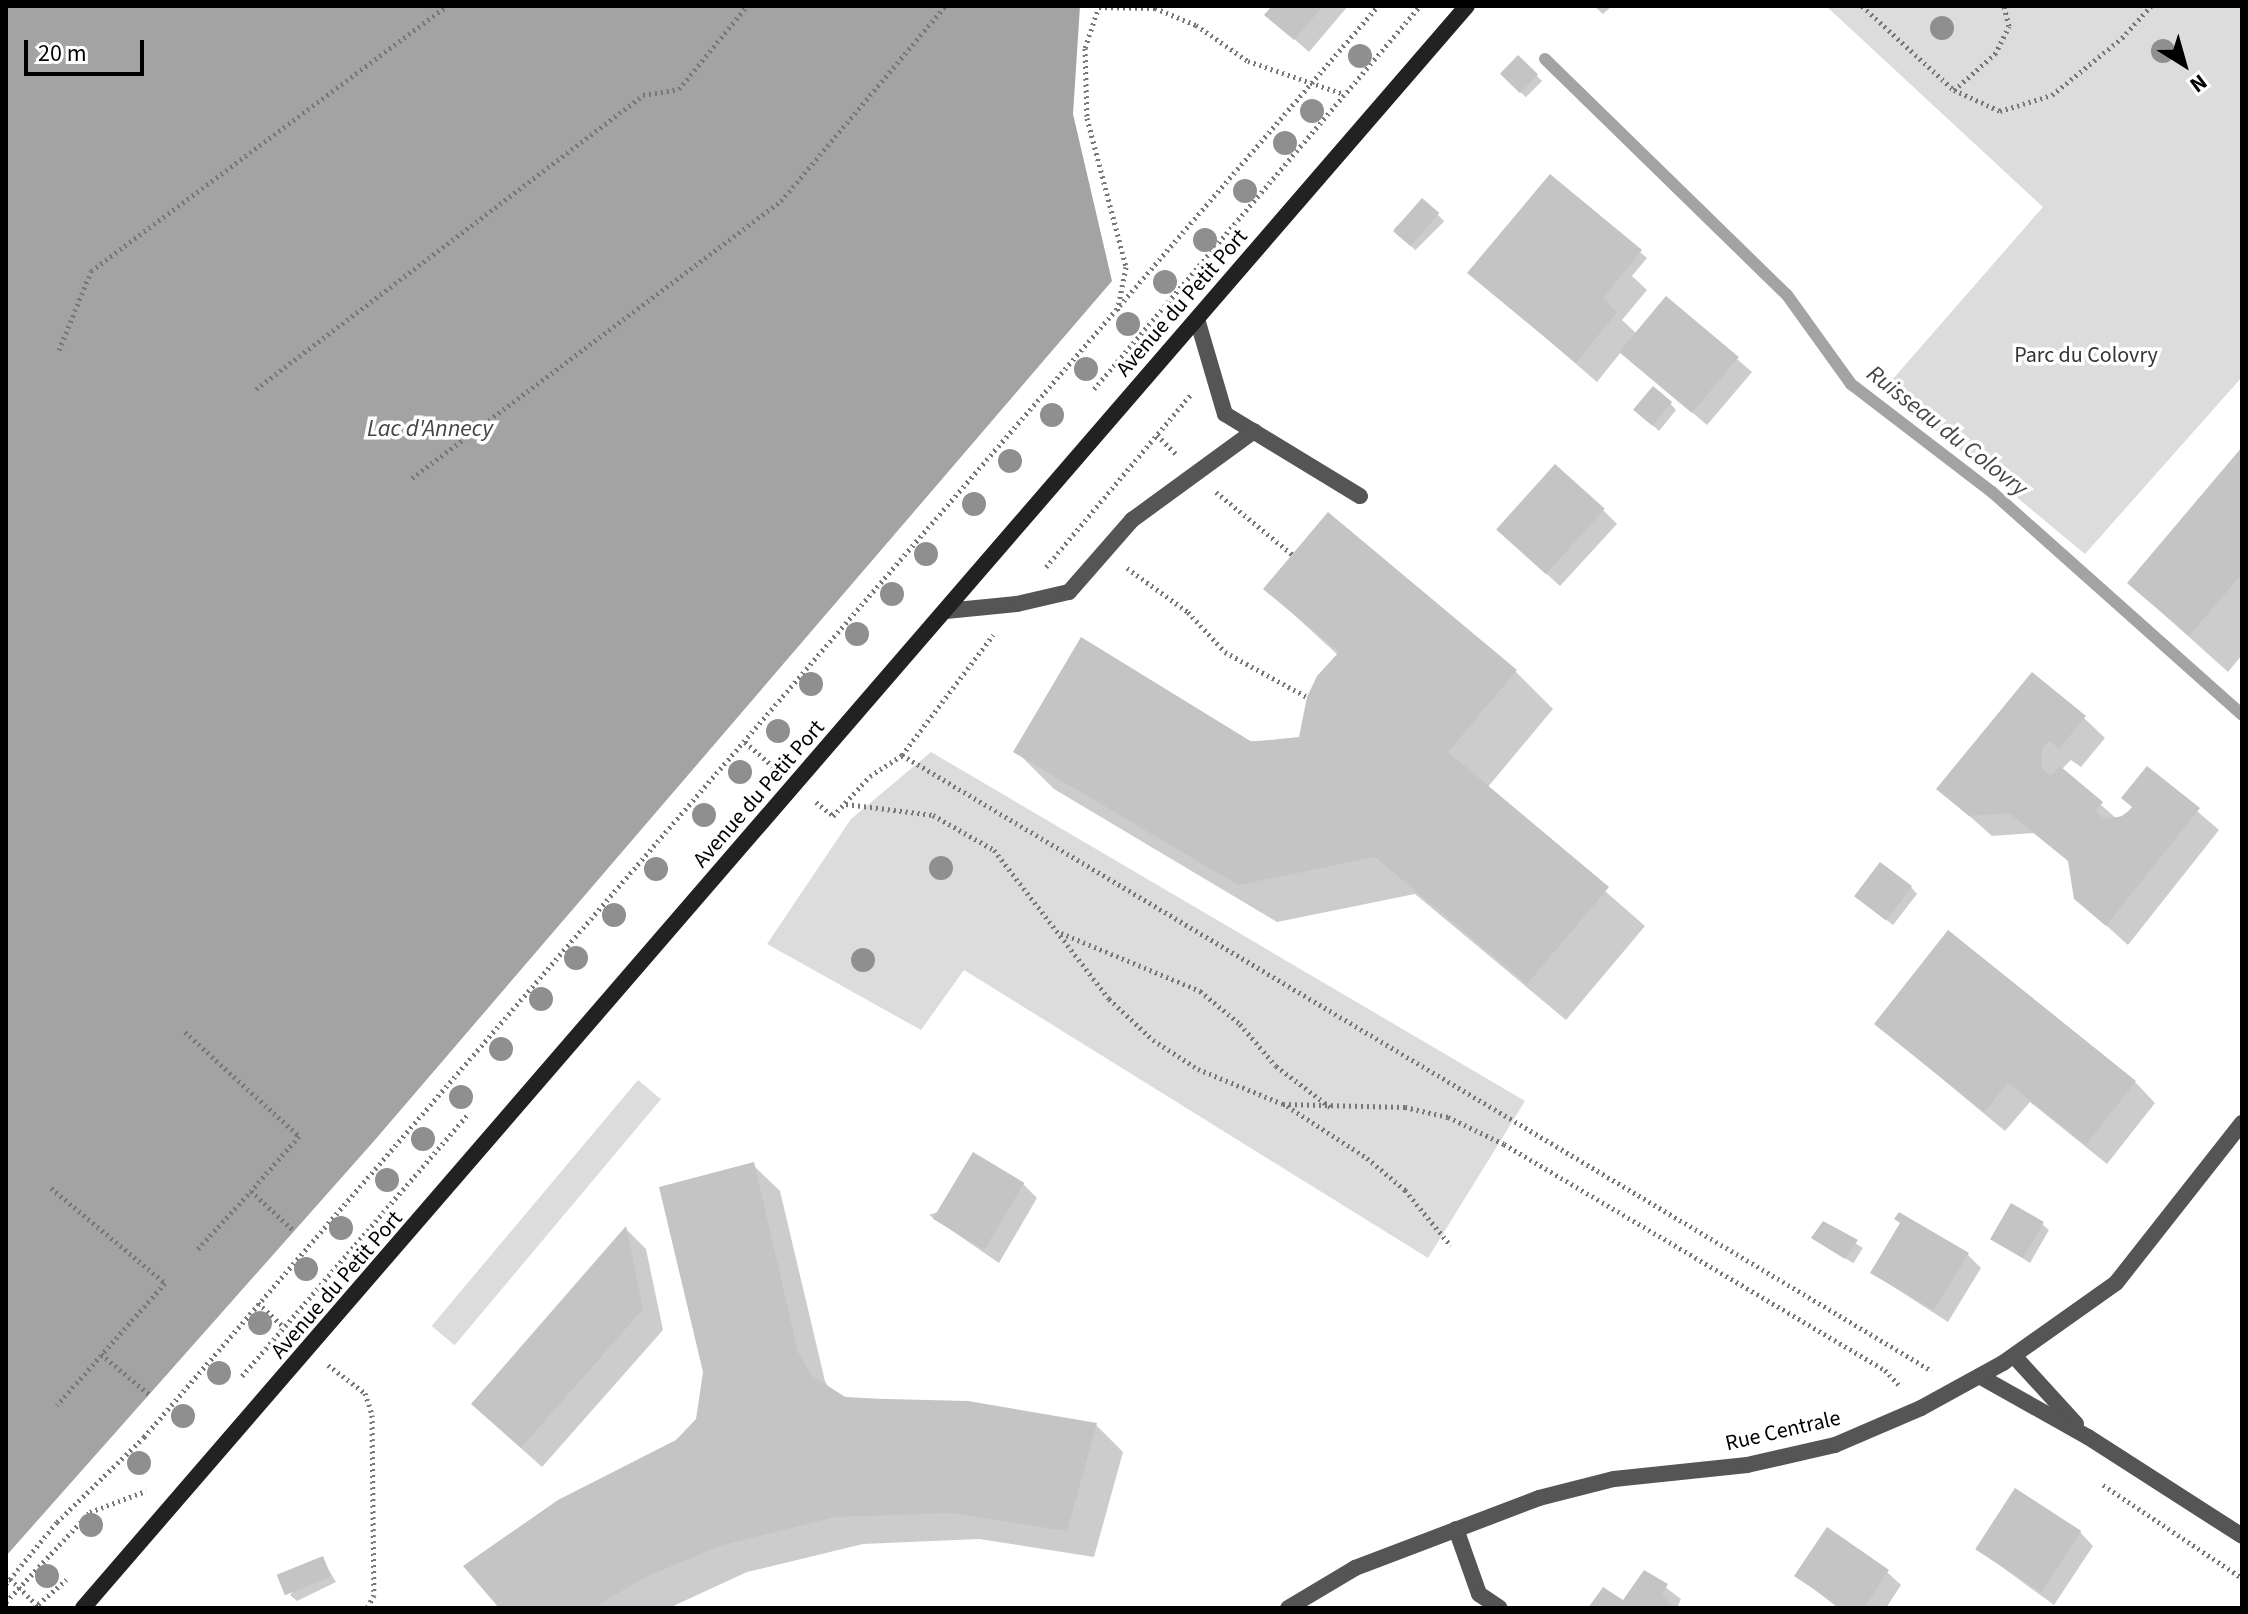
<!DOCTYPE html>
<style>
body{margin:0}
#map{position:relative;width:2248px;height:1614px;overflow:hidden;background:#fff;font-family:"Source Sans 3",sans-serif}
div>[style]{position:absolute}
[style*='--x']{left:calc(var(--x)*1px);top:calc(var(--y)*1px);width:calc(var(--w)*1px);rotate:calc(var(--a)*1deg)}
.green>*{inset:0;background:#dcdcdc;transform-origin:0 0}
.water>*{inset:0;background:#a3a3a3}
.shadow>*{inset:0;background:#0003;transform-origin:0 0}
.stream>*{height:12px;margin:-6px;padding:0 6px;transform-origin:6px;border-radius:6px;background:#a3a3a3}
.building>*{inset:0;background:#c4c4c4;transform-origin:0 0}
.path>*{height:5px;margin-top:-2.5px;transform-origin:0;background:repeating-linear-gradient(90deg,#777 0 2px,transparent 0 6px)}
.lane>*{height:16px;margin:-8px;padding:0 8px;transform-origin:8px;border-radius:8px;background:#555}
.street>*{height:16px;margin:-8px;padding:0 8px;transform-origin:8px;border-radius:8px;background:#555}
.secondary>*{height:16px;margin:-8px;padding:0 8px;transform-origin:8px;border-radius:8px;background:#222}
.trees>*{width:24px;height:24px;margin:-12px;border-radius:50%;background:#8f8f8f}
span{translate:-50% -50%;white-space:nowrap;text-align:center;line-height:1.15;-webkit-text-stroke:7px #fff;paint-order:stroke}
.street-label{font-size:22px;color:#000}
.park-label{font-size:22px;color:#333}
.water-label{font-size:24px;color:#444;font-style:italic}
.frame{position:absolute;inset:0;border:8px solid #000;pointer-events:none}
.north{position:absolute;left:2144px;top:24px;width:80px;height:80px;-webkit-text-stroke:6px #fff;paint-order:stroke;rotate:143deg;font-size:22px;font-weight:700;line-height:32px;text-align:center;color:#000}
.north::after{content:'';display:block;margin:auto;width:28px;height:36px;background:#000;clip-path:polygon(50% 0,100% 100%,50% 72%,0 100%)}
.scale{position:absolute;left:24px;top:40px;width:120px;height:36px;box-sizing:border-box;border:4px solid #000;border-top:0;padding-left:10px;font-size:24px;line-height:28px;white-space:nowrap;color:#000;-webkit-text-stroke:6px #fff;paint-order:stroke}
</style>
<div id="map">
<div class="green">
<div style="clip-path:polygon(1826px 6px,2242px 6px,2242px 377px,2085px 554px,1885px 388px,2043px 207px)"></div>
<div style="clip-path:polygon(931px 752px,1525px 1101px,1428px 1258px,964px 970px,921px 1030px,767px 944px,851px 819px)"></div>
<div style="left:638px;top:1080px;width:30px;height:321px;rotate:40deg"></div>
</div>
<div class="water">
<div style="clip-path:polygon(6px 6px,1080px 6px,1073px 114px,1112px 281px,374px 1141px,6px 1556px)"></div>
</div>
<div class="shadow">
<div style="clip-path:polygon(1275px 6px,1348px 6px,1309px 52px,1267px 15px)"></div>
<div style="clip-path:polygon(1594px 6px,1612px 6px,1603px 14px)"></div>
<div style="left:1518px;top:57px;width:34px;height:23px;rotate:45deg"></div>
<div style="left:1423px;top:200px;width:30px;height:41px;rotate:45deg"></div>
<div style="clip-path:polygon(1640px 252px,1647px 258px,1632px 276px,1647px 290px,1622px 320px,1637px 334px,1666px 298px,1752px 372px,1707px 425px,1621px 352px,1597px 382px,1470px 273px)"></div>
<div style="clip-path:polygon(1670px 403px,1676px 410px,1659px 431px,1642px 416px)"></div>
<div style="clip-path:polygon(2242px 450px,2242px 655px,2228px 672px,2129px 583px)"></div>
<div style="clip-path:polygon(1603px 510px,1617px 524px,1560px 586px,1509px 540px)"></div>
<div style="clip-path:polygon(1266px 589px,1515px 671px,1553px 709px,1487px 788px,1645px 926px,1566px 1020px,1415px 894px,1277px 922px,1054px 789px,1016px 751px,1301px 739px,1339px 656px)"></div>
<div style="clip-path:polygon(2084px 718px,2105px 738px,2081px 767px,2071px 760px,2061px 770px,2117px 819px,2133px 808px,2147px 768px,2219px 830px,2128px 945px,2076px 898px,2070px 861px,2035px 833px,1992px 836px,1939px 789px)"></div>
<div style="clip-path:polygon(1911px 887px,1917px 894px,1893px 925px,1862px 901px)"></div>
<div style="clip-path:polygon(1876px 1024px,2135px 1082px,2155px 1103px,2107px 1164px,2030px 1102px,2005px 1131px)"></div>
<div style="clip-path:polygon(753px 1165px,780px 1191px,825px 1381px,833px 1396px,1001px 1407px,1096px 1425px,1123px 1452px,1094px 1557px,979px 1539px,863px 1544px,747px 1572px,669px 1608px,502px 1608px,698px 1419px)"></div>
<div style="clip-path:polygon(1023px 1184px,1037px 1198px,999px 1263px,929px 1215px)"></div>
<div style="left:1823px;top:1223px;width:47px;height:18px;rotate:32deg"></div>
<div style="clip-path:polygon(1902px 1224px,1968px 1255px,1981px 1268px,1948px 1322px,1872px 1273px)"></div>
<div style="clip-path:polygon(2042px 1224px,2049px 1230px,2030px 1263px,1994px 1239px)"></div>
<div style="clip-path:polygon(626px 1229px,646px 1249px,663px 1330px,542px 1467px,494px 1424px)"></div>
<div style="clip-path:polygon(2080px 1532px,2093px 1546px,2054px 1605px,1976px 1548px)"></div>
<div style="clip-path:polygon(322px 1559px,336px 1582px,297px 1601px,290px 1595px)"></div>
<div style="clip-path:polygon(1645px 1572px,1681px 1599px,1677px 1608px,1591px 1608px,1624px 1603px)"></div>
<div style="clip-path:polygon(1887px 1572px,1901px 1585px,1886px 1608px,1838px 1608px,1797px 1576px)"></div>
</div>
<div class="stream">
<div style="--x:1545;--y:59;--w:338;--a:44.3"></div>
<div style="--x:1787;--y:295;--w:110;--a:54.3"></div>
<div style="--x:1851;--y:384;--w:178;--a:37.5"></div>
<div style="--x:1992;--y:492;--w:335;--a:41.7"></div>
</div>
<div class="building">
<div style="clip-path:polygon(1272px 6px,1323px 6px,1294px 40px,1264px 15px)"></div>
<div style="left:1518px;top:55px;width:28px;height:26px;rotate:44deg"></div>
<div style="clip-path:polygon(1550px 174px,1642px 250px,1603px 298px,1617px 312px,1576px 363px,1467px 273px)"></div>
<div style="left:1422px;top:198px;width:23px;height:44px;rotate:41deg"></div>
<div style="left:1666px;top:296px;width:95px;height:73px;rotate:40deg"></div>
<div style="left:1653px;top:386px;width:25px;height:31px;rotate:40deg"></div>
<div style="clip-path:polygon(2242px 447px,2242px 574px,2189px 636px,2127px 583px)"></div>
<div style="left:1555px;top:464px;width:67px;height:88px;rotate:42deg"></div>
<div style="clip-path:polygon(1328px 512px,1517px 670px,1448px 752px,1609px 887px,1527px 984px,1375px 857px,1238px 885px,1013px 752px,1081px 637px,1252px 742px,1299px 737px,1307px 697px,1317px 676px,1339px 652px,1263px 589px)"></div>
<div style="clip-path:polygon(2032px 672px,2086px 716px,2059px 749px,2050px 741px,2042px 749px,2042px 769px,2051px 776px,2060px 766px,2103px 802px,2096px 811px,2104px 819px,2124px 816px,2132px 807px,2121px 798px,2147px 766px,2200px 808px,2106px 926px,2074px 899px,2068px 861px,2009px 813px,1969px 816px,1936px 789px)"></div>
<div style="left:1880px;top:862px;width:40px;height:43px;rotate:37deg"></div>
<div style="clip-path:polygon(1948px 930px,2136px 1081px,2086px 1145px,2008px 1083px,1984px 1112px,1874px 1024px)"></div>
<div style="left:973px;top:1152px;width:60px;height:78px;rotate:31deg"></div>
<div style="clip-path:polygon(754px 1162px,798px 1352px,812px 1376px,847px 1398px,968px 1401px,1097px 1423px,1067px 1531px,951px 1513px,835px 1517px,719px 1546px,646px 1577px,593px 1608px,499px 1608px,463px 1566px,558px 1500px,676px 1440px,696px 1419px,703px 1372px,659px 1187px)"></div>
<div style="left:2011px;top:1203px;width:38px;height:42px;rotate:30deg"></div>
<div style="clip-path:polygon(1899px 1212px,1969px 1253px,1934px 1310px,1870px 1273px,1900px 1223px,1894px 1219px)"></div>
<div style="clip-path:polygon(1823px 1221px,1858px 1240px,1845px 1259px,1811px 1238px)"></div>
<div style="clip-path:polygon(626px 1226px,643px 1309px,521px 1448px,471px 1404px)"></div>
<div style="left:2015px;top:1488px;width:79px;height:73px;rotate:33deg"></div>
<div style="clip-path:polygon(1827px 1527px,1889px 1570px,1864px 1608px,1842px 1608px,1794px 1576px)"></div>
<div style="left:323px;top:1556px;width:22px;height:50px;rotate:68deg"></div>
<div style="clip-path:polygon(1644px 1570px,1668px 1584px,1662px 1595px,1674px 1608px,1588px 1608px,1603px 1587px,1623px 1600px)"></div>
</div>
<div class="path">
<div style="--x:1099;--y:6;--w:44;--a:108.4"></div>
<div style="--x:1085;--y:48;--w:70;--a:88.4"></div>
<div style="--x:1087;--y:118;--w:154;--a:75.3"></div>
<div style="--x:1126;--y:267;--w:46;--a:101.3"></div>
<div style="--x:1862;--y:6;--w:125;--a:42.4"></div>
<div style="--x:1954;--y:90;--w:51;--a:24.5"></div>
<div style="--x:2000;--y:111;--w:54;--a:-17.1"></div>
<div style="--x:2052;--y:95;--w:90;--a:-39.2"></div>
<div style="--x:2122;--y:38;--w:43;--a:-47.8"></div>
<div style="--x:1099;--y:7;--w:56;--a:1"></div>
<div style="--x:1155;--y:8;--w:44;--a:22.5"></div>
<div style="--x:1196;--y:25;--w:63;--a:34.7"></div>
<div style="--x:1248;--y:61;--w:102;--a:19"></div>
<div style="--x:1954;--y:90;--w:55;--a:-41.3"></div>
<div style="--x:1995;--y:54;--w:31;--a:-63"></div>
<div style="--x:2009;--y:26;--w:21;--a:-104"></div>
<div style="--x:59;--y:350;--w:85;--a:-67.9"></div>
<div style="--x:91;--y:271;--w:443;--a:-36.7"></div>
<div style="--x:256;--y:389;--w:486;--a:-37.2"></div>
<div style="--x:643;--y:95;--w:36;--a:-9"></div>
<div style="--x:679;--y:89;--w:107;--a:-50.7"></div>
<div style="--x:1094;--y:389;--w:503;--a:-49.6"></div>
<div style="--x:1157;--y:435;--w:28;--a:45"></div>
<div style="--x:412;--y:478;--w:461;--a:-36.9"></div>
<div style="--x:781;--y:201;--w:255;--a:-49.9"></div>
<div style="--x:1216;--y:492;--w:99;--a:39.3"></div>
<div style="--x:1046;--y:567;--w:226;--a:-50"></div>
<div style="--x:1127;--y:568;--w:75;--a:35.8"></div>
<div style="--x:1188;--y:612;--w:54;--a:47.2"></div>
<div style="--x:1225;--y:652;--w:94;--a:28.8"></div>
<div style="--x:745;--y:742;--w:40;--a:41"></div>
<div style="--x:902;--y:755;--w:1200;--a:30.88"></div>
<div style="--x:816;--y:802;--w:22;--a:39"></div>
<div style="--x:833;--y:816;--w:54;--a:-47.2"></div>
<div style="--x:870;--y:776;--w:38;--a:-33"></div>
<div style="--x:902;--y:755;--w:151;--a:-52.8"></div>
<div style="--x:846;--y:804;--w:88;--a:7.2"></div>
<div style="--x:933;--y:815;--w:70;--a:29.8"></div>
<div style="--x:994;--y:850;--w:188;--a:52.3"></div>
<div style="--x:1109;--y:999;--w:60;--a:43"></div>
<div style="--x:1153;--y:1040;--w:54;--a:32.8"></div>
<div style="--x:1198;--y:1069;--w:92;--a:22.4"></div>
<div style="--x:1283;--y:1104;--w:122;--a:1.4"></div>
<div style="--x:1405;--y:1107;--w:44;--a:13.1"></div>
<div style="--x:1448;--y:1117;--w:62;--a:25.7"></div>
<div style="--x:1504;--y:1144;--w:443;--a:30.7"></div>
<div style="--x:1885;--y:1370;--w:23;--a:47"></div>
<div style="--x:1061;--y:933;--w:151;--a:22.6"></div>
<div style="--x:1200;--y:991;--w:52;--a:39.5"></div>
<div style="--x:1240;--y:1024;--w:55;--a:49.4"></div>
<div style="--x:1276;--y:1066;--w:68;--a:37.2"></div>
<div style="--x:185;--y:1032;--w:154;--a:42.4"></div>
<div style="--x:299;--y:1136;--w:73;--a:131.1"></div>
<div style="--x:251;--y:1191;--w:59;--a:42.9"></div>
<div style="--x:1287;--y:1106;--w:95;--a:33"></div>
<div style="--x:1367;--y:1158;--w:50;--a:40.1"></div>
<div style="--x:1405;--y:1190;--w:72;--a:50.6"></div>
<div style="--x:51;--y:1188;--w:148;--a:39.8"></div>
<div style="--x:165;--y:1283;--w:163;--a:131.5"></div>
<div style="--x:198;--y:1249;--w:79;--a:-47.6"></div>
<div style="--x:258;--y:1303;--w:35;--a:43"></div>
<div style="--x:101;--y:1354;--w:64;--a:39.9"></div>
<div style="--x:328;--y:1365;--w:46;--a:37.1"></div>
<div style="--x:365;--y:1393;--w:23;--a:72"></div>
<div style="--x:372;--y:1415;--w:180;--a:89.4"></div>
<div style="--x:374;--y:1595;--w:15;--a:118"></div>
<div style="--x:242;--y:1376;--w:346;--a:-49.2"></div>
<div style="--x:2103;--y:1485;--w:167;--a:33.8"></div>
<div style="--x:10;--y:1579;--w:42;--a:44"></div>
<div style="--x:6;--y:1584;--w:80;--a:-50.6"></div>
<div style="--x:57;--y:1522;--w:122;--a:-44.3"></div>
<div style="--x:144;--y:1437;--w:1890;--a:-49.23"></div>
<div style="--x:6;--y:1602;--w:123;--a:-47"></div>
<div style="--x:90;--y:1512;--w:60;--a:-20.6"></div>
<div style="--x:34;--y:1608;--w:43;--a:-41.2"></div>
</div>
<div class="lane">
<div style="--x:1197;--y:319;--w:99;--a:73.6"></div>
<div style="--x:1225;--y:414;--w:158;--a:31.3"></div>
<div style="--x:946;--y:611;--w:71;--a:-5.6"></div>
<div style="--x:1017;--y:604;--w:53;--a:-13"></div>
<div style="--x:1069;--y:592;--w:96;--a:-48.8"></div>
<div style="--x:1132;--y:520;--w:151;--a:-36.1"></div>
</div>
<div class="street">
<div style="--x:2014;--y:1356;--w:92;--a:47.6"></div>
<div style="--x:1981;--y:1377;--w:123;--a:29.3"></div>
<div style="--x:2088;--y:1437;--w:183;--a:32.7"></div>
<div style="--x:1456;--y:1529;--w:69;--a:70.5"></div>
<div style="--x:1479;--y:1594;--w:25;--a:34"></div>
<div style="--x:1288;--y:1608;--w:78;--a:-30.8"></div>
<div style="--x:1355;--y:1568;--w:197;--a:-20.8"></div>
<div style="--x:1539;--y:1498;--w:77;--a:-14.2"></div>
<div style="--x:1614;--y:1479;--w:134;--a:-6"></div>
<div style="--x:1747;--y:1465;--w:90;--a:-12.8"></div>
<div style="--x:1835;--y:1445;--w:94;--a:-23.3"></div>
<div style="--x:1921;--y:1408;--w:94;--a:-28.8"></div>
<div style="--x:2003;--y:1363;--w:138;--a:-35.3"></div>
<div style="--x:2116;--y:1283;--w:204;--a:-51.8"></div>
</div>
<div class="secondary">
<div style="--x:83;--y:1608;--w:2117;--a:-49.18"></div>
</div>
<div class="trees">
<div style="left:1942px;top:28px"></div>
<div style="left:2163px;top:51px"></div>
<div style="left:1360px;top:56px"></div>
<div style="left:1312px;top:111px"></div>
<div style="left:1285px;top:143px"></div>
<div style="left:1245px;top:191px"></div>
<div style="left:1205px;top:240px"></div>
<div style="left:1165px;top:282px"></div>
<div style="left:1128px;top:324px"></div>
<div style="left:1086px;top:369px"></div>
<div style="left:1052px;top:415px"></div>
<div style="left:1010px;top:461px"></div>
<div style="left:974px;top:504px"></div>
<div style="left:926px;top:554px"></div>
<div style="left:892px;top:594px"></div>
<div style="left:857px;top:634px"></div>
<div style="left:811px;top:684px"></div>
<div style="left:778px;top:731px"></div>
<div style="left:740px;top:772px"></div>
<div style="left:704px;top:815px"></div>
<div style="left:941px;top:868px"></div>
<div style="left:656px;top:869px"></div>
<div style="left:614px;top:915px"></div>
<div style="left:576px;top:958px"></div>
<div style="left:863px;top:960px"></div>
<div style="left:541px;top:999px"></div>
<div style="left:501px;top:1049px"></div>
<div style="left:461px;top:1097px"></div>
<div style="left:423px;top:1139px"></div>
<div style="left:387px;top:1180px"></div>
<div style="left:341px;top:1228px"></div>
<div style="left:306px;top:1269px"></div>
<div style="left:260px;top:1323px"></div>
<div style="left:219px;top:1373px"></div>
<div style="left:183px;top:1416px"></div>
<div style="left:139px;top:1463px"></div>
<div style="left:91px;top:1525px"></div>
<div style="left:47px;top:1576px"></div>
</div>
<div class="street-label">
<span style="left:1182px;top:303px;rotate:-49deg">Avenue du Petit Port</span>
<span style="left:759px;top:794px;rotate:-49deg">Avenue du Petit Port</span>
<span style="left:337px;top:1285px;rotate:-49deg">Avenue du Petit Port</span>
<span style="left:1783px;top:1431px;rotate:-13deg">Rue Centrale</span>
</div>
<div class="park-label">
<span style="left:2086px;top:356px">Parc du Colovry</span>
</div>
<div class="water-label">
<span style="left:430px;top:429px">Lac d'Annecy</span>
<span style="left:1947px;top:431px;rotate:38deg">Ruisseau du Colovry</span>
</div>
<div class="frame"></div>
<div class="north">N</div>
<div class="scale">20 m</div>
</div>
